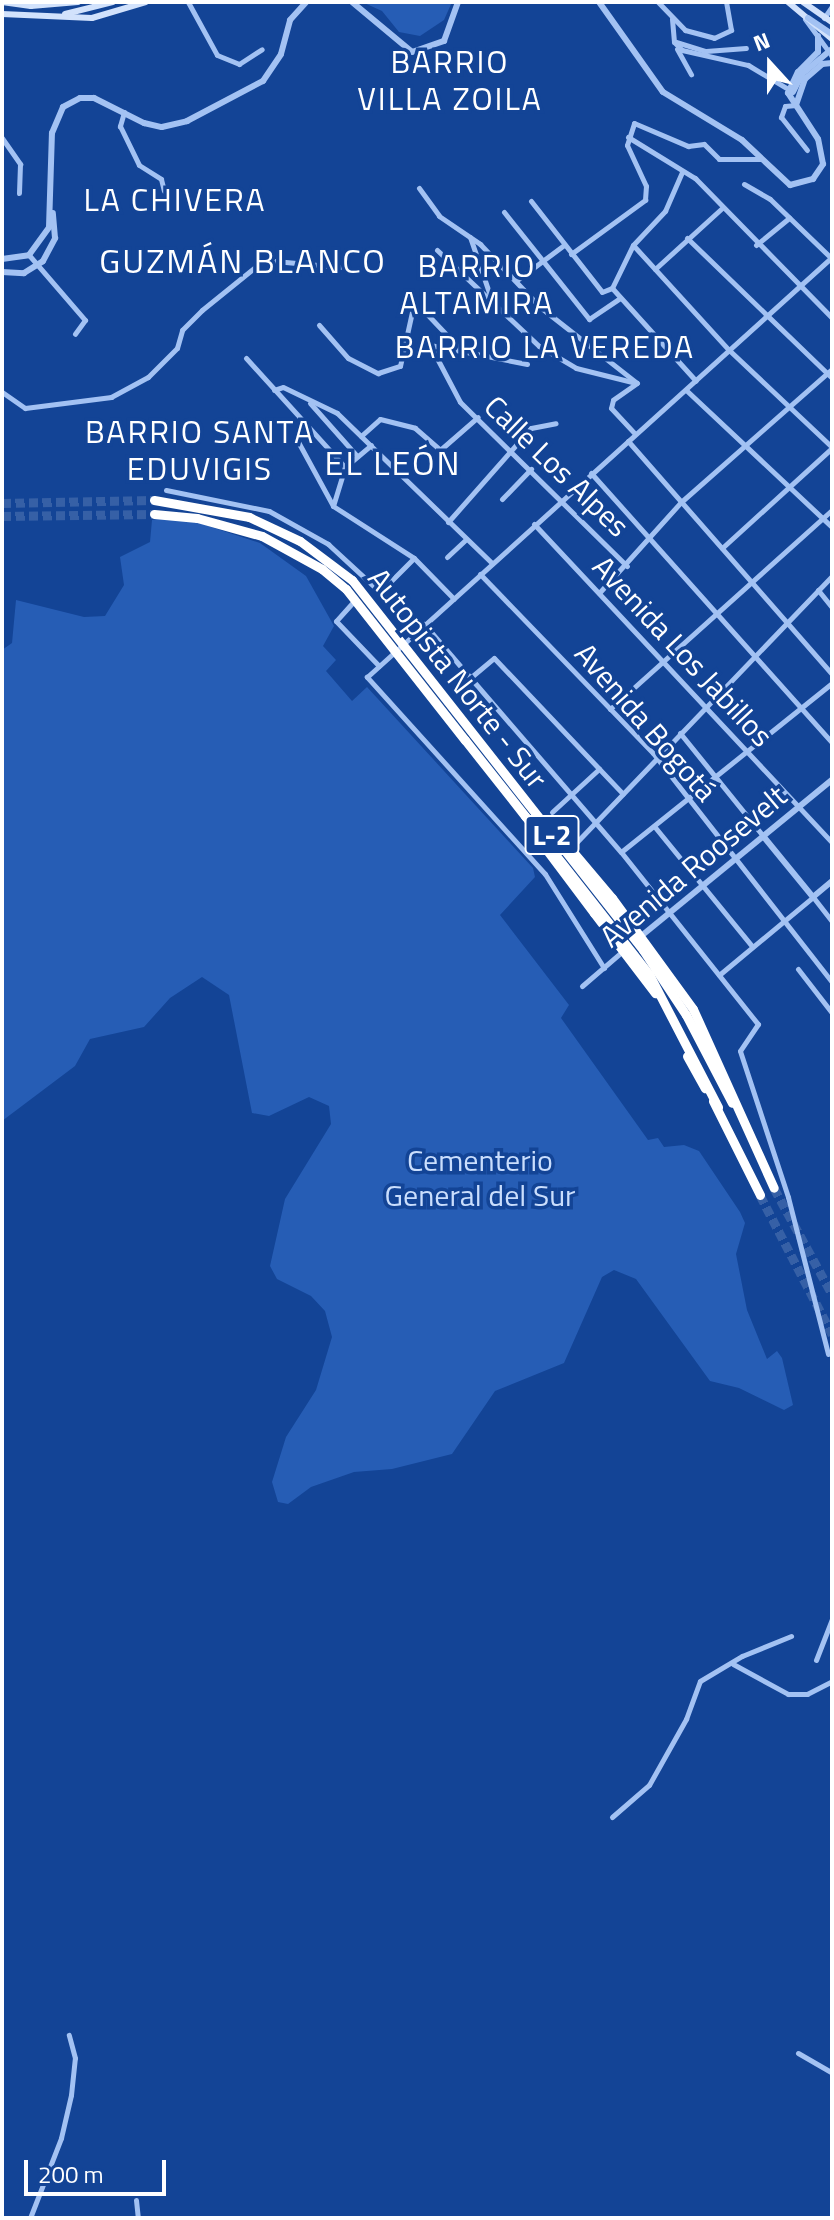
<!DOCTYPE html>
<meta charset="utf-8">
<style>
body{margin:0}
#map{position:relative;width:834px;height:2220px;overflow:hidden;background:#134496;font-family:"Titillium Web",sans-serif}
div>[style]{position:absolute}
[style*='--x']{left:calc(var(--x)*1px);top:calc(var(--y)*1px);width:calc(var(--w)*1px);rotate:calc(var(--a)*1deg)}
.green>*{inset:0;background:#265db5}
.motorway-tunnel>*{height:9px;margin-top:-4.5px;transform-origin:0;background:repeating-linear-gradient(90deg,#3660a6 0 9px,transparent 0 13.5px)}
.minor>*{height:5px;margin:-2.5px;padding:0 2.5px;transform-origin:2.5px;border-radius:2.5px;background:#a3c2f3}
.tertiary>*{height:6px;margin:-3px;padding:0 3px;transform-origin:3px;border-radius:3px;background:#a3c2f3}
.secondary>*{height:6px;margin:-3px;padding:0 3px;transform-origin:3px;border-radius:3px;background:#d2e2fc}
.motorway>*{height:9px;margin:-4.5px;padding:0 4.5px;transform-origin:4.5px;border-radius:4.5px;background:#fff}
.tertiary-bridge>*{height:6px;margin:-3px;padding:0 3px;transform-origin:3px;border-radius:3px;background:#a3c2f3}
.motorway-bridge>*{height:9px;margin:-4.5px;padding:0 4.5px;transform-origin:4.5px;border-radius:4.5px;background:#fff}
span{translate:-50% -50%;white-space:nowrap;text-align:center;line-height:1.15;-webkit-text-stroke:7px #134496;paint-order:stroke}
.shield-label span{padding:2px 6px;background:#134496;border:2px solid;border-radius:6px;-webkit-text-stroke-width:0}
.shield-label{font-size:28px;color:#fff;font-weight:700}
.street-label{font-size:30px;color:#fff}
.park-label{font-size:30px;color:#cadefd}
.neighbourhood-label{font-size:32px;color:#fff;letter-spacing:2px}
.quarter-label{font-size:34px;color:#fff;letter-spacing:2px}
.frame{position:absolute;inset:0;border:4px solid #fff;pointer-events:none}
.north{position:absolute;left:730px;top:24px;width:80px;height:80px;-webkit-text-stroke:6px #134496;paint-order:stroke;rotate:339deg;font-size:22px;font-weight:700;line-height:32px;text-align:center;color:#fff}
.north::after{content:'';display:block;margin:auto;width:28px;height:36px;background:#fff;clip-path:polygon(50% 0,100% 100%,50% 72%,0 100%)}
.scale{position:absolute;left:24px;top:2160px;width:142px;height:36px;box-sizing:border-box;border:4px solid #fff;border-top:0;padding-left:10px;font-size:24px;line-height:28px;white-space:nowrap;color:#fff;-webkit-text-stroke:6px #134496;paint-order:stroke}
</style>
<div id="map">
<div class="green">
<div style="clip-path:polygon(362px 2px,452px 2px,444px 20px,420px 36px,399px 32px,382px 11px)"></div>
<div style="clip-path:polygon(175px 515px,260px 543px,306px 576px,334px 626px,323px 646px,336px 660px,326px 671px,352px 701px,367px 687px,533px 868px,535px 877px,500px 915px,569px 1005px,561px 1018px,648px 1140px,658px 1138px,664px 1147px,684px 1145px,699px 1151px,740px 1212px,745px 1223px,736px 1254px,747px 1310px,767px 1359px,777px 1351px,782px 1358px,793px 1405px,784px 1410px,739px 1388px,710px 1381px,636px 1279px,614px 1270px,602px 1277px,564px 1363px,495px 1391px,452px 1454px,392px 1469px,354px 1472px,311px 1487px,288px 1504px,278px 1502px,272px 1482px,286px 1437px,316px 1390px,332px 1337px,325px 1311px,311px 1296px,277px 1279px,270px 1266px,285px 1199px,331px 1124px,329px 1106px,309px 1097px,269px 1116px,252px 1113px,229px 995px,202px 977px,170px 998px,144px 1027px,90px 1039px,75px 1066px,2px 1121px,2px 650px,12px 643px,16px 600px,84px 617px,105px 616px,124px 585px,120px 557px,150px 542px,152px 520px)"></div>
</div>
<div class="motorway-tunnel">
<div style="--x:2;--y:503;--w:152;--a:-1.1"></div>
<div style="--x:2;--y:516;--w:152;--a:-0.8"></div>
<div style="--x:774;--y:1188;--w:121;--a:61.3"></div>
<div style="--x:760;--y:1195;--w:157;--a:62.6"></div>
</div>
<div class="minor">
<div style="--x:188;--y:2;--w:60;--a:61.3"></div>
<div style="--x:217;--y:55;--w:24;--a:22"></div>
<div style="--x:239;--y:64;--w:27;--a:-33"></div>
<div style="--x:658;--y:2;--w:39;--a:46"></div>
<div style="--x:685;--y:30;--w:30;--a:15"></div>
<div style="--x:714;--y:38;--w:19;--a:-25"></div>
<div style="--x:731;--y:30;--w:28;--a:-100"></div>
<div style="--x:824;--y:18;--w:14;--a:-56"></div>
<div style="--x:672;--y:19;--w:23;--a:85"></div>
<div style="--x:674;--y:42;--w:11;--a:45"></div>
<div style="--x:682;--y:50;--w:68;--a:12.8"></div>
<div style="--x:748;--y:65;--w:47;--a:31"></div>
<div style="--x:805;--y:19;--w:36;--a:54"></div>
<div style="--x:676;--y:42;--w:31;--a:17"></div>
<div style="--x:706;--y:51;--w:40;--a:-4.3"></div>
<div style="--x:677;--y:49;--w:29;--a:61"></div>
<div style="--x:831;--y:55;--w:2;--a:63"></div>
<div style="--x:796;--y:105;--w:11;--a:175"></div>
<div style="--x:785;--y:106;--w:12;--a:110"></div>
<div style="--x:781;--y:117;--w:42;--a:51.8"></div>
<div style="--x:124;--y:112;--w:15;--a:106"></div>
<div style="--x:120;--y:126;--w:43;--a:64"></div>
<div style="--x:139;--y:165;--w:26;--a:32"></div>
<div style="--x:161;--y:179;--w:12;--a:76"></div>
<div style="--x:628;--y:137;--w:79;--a:31.5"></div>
<div style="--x:695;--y:178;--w:196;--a:45.6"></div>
<div style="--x:2;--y:138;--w:32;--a:55"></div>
<div style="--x:20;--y:164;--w:29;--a:92"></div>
<div style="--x:744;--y:184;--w:30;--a:30"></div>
<div style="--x:770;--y:199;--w:85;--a:44"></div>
<div style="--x:419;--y:188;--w:34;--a:54"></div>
<div style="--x:439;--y:216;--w:50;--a:34.3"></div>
<div style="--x:480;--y:244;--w:87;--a:46.4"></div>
<div style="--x:540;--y:307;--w:123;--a:38.1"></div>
<div style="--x:637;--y:383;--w:29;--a:145"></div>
<div style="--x:613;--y:400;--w:8;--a:104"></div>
<div style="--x:611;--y:408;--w:35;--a:47"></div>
<div style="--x:531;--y:201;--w:115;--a:52"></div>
<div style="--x:602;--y:292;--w:11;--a:-22"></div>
<div style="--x:612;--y:288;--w:48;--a:-64"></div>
<div style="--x:633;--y:245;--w:47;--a:-46.7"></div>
<div style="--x:665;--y:211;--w:43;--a:-66.4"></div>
<div style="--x:504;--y:212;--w:137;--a:51.5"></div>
<div style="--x:589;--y:319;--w:36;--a:-34"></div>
<div style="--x:470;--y:237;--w:71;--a:71.1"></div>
<div style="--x:687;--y:238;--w:202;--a:44"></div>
<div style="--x:633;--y:245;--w:142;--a:47.6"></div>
<div style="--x:729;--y:350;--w:141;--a:43.3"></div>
<div style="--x:756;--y:245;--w:43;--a:-39.3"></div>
<div style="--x:437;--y:250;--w:140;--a:43.3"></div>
<div style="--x:539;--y:346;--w:43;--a:30.7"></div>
<div style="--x:576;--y:368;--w:62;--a:14"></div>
<div style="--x:571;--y:254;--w:92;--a:-36.1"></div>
<div style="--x:645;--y:200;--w:14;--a:-86"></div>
<div style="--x:646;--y:186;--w:45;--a:-114.9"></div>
<div style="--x:627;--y:145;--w:23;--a:-72"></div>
<div style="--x:634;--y:123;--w:59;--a:23.1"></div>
<div style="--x:688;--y:146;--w:16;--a:-7"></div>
<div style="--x:704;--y:144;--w:21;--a:45"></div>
<div style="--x:719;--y:159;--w:42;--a:0"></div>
<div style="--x:29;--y:255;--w:86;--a:49.3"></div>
<div style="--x:85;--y:320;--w:17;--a:126"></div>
<div style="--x:655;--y:269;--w:91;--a:-42.3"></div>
<div style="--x:517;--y:280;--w:59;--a:-36.7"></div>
<div style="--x:612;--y:288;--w:125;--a:47.9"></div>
<div style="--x:319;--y:325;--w:44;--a:48.7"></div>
<div style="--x:348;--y:358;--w:34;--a:27"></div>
<div style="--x:378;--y:373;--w:23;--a:-18"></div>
<div style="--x:400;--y:366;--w:55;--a:-77.5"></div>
<div style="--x:412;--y:312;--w:13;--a:0"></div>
<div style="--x:425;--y:312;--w:55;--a:46.5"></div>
<div style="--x:246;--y:358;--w:147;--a:47.8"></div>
<div style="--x:527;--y:364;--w:99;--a:-168.9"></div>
<div style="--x:430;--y:345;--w:64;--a:62.2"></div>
<div style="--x:460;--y:402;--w:234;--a:44.5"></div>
<div style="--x:274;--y:390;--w:9;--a:-18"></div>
<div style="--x:283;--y:387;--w:60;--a:25.7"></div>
<div style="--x:337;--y:413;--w:216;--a:44.1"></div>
<div style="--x:686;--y:390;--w:200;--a:43.2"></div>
<div style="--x:2;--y:392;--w:28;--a:35"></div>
<div style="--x:25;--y:408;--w:87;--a:-7.3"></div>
<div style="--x:111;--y:397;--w:42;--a:-28.4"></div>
<div style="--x:148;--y:377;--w:41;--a:-45"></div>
<div style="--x:177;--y:348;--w:19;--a:-74"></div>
<div style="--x:182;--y:330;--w:28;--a:-45"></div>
<div style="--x:202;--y:310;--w:80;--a:-38.9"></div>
<div style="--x:264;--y:260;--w:76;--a:5.3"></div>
<div style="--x:310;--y:403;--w:71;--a:48.4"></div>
<div style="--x:361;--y:436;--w:25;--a:-42"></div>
<div style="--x:380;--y:419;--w:36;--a:14"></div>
<div style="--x:415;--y:428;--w:33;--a:41"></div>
<div style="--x:440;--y:450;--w:50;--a:-41"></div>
<div style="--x:296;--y:438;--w:77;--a:61.4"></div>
<div style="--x:333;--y:506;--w:96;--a:32.7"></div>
<div style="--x:414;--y:558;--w:57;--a:45.7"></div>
<div style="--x:628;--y:441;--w:310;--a:48.8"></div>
<div style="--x:591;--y:473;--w:362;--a:48.2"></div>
<div style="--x:166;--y:490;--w:105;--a:11.5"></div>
<div style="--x:269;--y:511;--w:68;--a:29.2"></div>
<div style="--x:328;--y:544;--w:71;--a:42.7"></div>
<div style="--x:380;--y:592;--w:48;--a:-45"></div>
<div style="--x:502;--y:499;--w:42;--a:-46"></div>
<div style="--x:333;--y:506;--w:41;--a:-72.9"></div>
<div style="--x:345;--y:467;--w:34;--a:-40"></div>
<div style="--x:448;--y:522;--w:125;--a:-48.6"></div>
<div style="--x:531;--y:428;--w:25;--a:-11"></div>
<div style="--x:534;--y:524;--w:437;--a:46.9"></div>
<div style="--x:722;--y:548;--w:149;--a:-42.3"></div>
<div style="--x:447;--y:557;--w:26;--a:-43"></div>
<div style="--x:480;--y:574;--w:249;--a:46"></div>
<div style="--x:653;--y:753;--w:291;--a:52"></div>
<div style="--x:818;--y:590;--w:22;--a:51"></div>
<div style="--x:599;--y:593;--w:122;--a:-48"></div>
<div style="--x:681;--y:502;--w:201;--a:-41.4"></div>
<div style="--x:354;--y:601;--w:27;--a:132"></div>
<div style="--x:336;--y:621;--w:62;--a:46.3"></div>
<div style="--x:424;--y:624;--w:301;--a:49.2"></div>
<div style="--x:621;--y:852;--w:220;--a:51.5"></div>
<div style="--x:758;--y:1024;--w:32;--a:124"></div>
<div style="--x:740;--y:1051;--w:154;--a:71.8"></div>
<div style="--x:788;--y:1197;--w:162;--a:75.7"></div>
<div style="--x:470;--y:678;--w:31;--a:-40"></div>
<div style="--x:494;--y:658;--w:187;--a:46.5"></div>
<div style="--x:610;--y:709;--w:298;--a:-41.9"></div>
<div style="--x:680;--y:733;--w:132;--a:51.1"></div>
<div style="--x:552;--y:812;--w:64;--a:-42.5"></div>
<div style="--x:654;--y:826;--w:155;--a:50.8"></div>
<div style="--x:571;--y:848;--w:377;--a:-46.2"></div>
<div style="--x:621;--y:852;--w:270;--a:-38.7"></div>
<div style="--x:604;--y:968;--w:111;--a:-122.1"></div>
<div style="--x:545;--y:874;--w:266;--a:-132.1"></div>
<div style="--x:367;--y:677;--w:627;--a:-42.09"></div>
<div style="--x:798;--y:969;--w:56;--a:52.3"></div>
<div style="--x:719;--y:975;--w:122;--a:-39.7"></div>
<div style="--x:813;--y:897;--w:31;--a:52"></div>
<div style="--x:582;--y:986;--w:55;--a:-40.6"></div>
<div style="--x:816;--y:1660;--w:44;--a:-68.7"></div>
<div style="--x:733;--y:1664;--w:63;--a:28.6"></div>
<div style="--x:788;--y:1694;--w:19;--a:0"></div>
<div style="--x:807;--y:1694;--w:28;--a:-27"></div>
<div style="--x:612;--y:1817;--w:49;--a:-40.9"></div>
<div style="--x:649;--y:1785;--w:76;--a:-60.7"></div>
<div style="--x:686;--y:1719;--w:40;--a:-69.8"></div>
<div style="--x:700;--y:1681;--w:49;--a:-30.8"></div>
<div style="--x:742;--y:1656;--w:53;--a:-22.2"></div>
<div style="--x:798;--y:2053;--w:39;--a:30"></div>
<div style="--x:136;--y:2200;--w:18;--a:84"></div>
<div style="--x:30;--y:2218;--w:86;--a:-68.8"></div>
<div style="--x:61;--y:2138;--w:44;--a:-76.9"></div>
<div style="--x:71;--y:2095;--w:37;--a:-84"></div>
<div style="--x:75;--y:2058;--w:24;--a:-105"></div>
</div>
<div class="tertiary">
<div style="--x:352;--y:2;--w:78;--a:39.8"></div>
<div style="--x:412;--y:52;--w:34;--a:-19"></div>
<div style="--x:444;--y:41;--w:41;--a:-70.3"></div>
<div style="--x:599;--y:2;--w:110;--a:54.6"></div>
<div style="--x:663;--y:92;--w:92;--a:31.3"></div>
<div style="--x:742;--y:140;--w:66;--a:43.2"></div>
<div style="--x:790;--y:185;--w:24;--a:-15"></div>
<div style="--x:813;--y:179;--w:18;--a:-56"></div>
<div style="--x:823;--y:164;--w:25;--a:-101"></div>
<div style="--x:818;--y:139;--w:55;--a:-123.1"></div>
<div style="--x:788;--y:93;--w:23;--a:-65"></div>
<div style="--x:798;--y:72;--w:28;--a:-45"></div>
<div style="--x:818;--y:52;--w:16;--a:-90"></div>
<div style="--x:796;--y:105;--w:28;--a:-71"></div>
<div style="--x:805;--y:79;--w:23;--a:-41"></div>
<div style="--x:822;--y:64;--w:10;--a:-6"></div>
<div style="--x:2;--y:259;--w:27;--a:-8"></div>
<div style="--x:29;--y:255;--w:34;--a:-54"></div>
<div style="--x:49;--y:227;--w:94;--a:-88.2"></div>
<div style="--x:52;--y:133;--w:28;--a:-67"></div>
<div style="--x:63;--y:107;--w:19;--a:-28"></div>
<div style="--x:80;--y:98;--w:14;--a:0"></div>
<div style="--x:94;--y:98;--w:56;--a:26.6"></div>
<div style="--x:144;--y:123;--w:18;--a:13"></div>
<div style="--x:162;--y:127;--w:26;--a:-13"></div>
<div style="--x:187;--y:121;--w:86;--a:-27.8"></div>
<div style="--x:263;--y:81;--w:32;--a:-56"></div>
<div style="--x:281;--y:54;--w:35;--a:-75"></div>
<div style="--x:290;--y:20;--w:24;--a:-48"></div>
<div style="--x:2;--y:272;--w:22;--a:3"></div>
<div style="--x:24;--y:273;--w:22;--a:-32"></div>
<div style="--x:43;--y:261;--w:26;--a:-62"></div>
<div style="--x:55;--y:238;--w:25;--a:-95"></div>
<div style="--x:763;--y:836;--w:79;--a:50.7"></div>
<div style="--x:813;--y:897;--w:25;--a:-40"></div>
<div style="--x:640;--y:937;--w:248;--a:-39.3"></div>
</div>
<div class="secondary">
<div style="--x:2;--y:2;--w:29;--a:8"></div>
<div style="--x:31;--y:6;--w:47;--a:-4.9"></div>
<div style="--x:788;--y:2;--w:57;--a:40.1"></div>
<div style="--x:803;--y:2;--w:35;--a:35"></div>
<div style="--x:2;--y:14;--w:90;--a:2.5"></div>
<div style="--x:92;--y:18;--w:56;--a:-16.5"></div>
<div style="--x:65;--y:14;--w:49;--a:-14"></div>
</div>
<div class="motorway">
<div style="--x:154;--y:500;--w:97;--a:10.1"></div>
<div style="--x:249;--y:517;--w:56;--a:25.2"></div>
<div style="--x:300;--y:541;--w:65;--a:36.9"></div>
<div style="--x:154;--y:514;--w:43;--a:5.3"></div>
<div style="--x:197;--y:518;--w:67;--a:15.5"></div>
<div style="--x:262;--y:536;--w:68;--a:28.8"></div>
<div style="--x:322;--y:569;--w:31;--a:40"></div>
<div style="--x:465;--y:740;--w:97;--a:51.7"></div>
<div style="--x:612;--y:898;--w:137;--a:53.9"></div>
<div style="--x:693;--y:1009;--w:196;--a:65.7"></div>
<div style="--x:594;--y:913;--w:101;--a:52.7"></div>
<div style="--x:687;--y:1056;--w:37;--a:61"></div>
<div style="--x:713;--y:1101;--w:105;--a:63.4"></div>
</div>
<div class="tertiary-bridge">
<div style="--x:808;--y:18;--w:29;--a:34"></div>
<div style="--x:793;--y:92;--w:20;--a:-63"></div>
<div style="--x:802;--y:74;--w:39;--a:-40"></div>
</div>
<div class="motorway-bridge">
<div style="--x:352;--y:580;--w:471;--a:51.8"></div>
<div style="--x:643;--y:950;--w:78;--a:56.5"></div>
<div style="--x:686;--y:1015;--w:99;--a:62.4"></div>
<div style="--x:346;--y:589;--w:192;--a:51.8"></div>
<div style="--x:525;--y:816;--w:201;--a:51.9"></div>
<div style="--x:649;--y:974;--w:150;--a:62.6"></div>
<div style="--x:568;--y:846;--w:68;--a:49.8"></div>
<div style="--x:546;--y:849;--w:80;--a:53.1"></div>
</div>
<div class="shield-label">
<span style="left:552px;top:835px">L-2</span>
</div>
<div class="street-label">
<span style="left:557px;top:466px;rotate:44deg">Calle Los Alpes</span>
<span style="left:683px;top:651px;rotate:47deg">Avenida Los Jabillos</span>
<span style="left:458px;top:678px;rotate:52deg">Autopista Norte - Sur</span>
<span style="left:646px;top:722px;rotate:49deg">Avenida Bogotá</span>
<span style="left:693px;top:866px;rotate:-40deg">Avenida Roosevelt</span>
</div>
<div class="park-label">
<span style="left:480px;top:1177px">Cementerio<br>General del Sur</span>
</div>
<div class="neighbourhood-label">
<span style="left:450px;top:80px">BARRIO<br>VILLA ZOILA</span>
<span style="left:175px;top:199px">LA CHIVERA</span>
<span style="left:477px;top:284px">BARRIO<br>ALTAMIRA</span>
<span style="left:545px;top:346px">BARRIO LA VEREDA</span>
<span style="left:200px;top:450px">BARRIO SANTA<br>EDUVIGIS</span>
</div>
<div class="quarter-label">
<span style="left:243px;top:261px">GUZMÁN BLANCO</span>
<span style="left:393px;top:463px">EL LEÓN</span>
</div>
<div class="frame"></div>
<div class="north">N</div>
<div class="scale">200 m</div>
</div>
